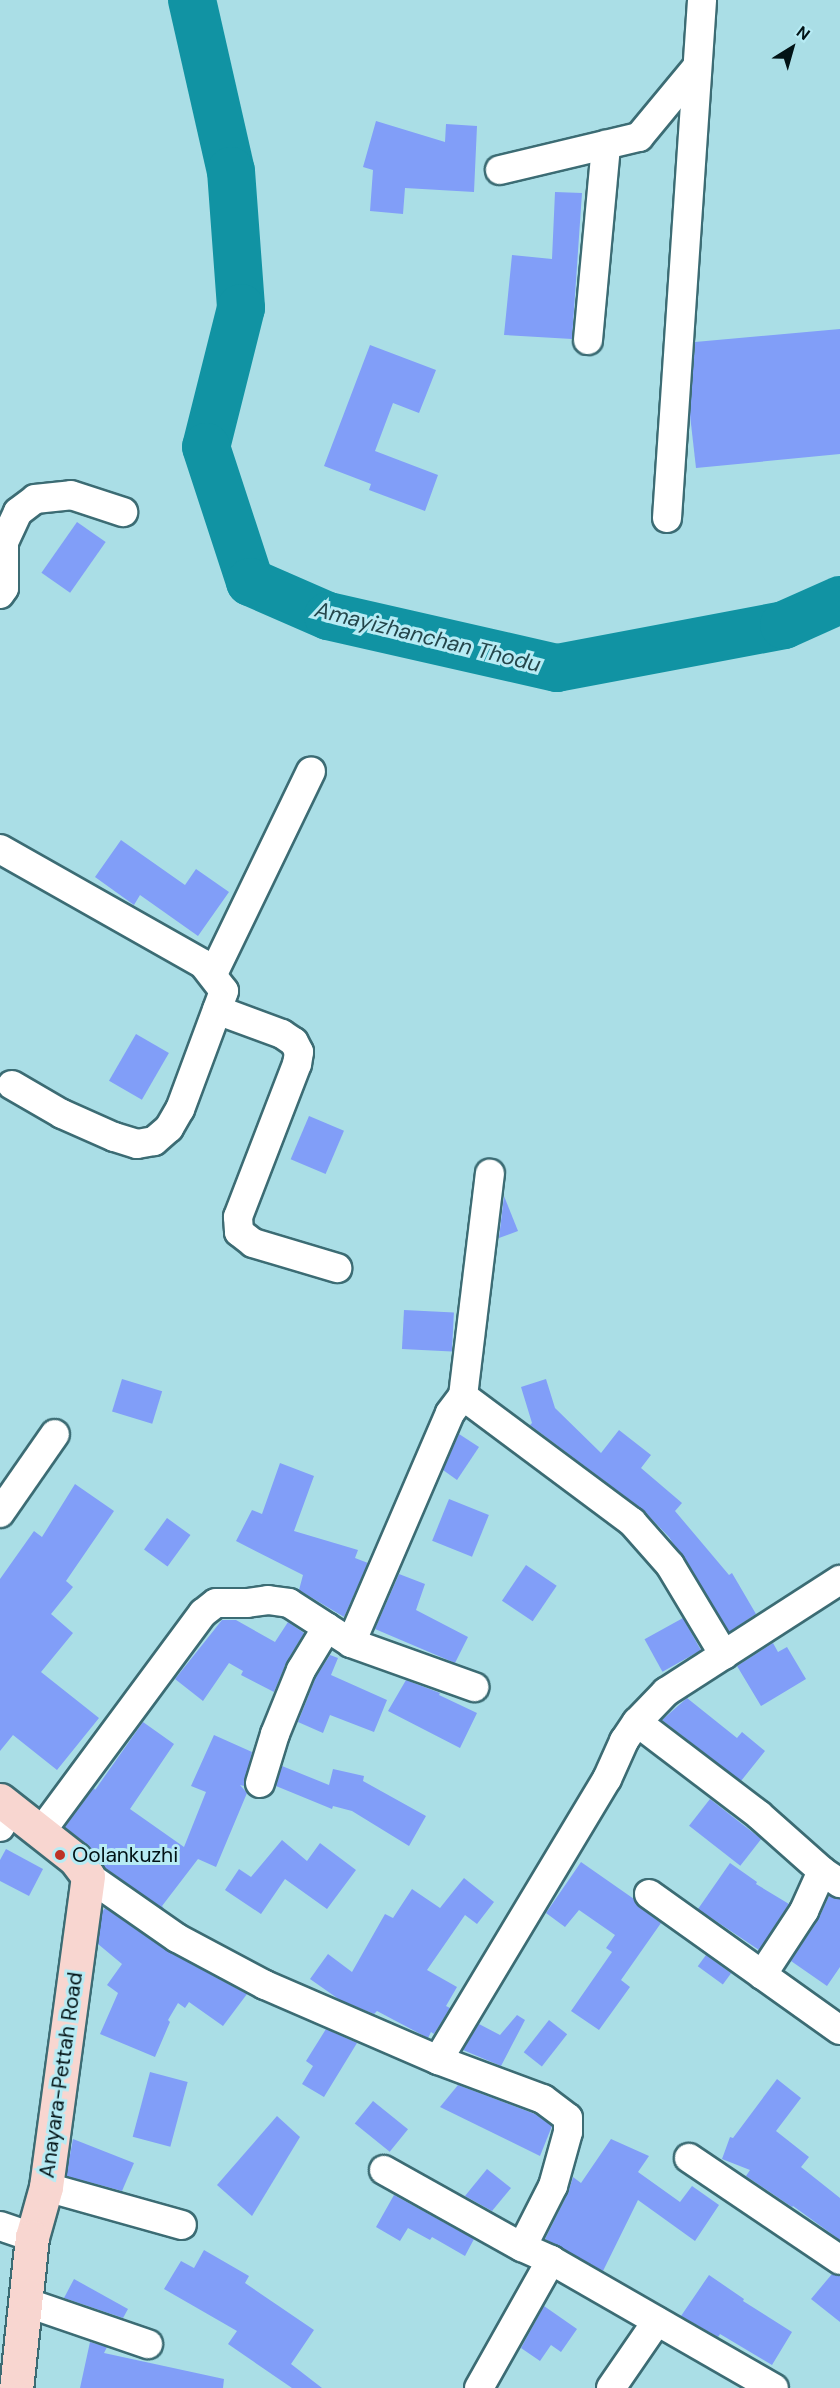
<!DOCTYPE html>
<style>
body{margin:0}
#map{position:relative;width:840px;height:2388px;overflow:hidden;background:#aadee6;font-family:"DM Sans",sans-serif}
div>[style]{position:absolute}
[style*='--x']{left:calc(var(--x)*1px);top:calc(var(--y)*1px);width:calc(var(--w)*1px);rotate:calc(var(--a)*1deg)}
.river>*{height:48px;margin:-24px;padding:0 24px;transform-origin:24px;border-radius:24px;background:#1193a3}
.building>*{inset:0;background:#819ef8;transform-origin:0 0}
.roads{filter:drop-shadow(2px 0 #3c6c74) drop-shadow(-2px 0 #3c6c74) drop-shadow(0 2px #3c6c74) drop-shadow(0 -2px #3c6c74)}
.minor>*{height:28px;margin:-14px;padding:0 14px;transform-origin:14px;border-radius:14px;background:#fff}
.major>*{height:33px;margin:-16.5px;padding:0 16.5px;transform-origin:16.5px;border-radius:16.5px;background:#f8d6d0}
.dots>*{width:16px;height:16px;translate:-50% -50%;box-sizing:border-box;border:3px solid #b7ebf4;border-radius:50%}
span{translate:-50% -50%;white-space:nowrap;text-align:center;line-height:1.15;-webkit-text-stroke:6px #b7ebf4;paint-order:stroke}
.poi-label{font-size:21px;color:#021316}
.left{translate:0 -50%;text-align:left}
.street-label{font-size:21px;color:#021316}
.water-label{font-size:22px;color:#24464b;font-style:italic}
.north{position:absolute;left:762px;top:18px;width:60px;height:60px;-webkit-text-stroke:4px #b7ebf4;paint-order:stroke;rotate:37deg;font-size:16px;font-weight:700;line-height:24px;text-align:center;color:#021316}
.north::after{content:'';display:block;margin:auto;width:21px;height:27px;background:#021316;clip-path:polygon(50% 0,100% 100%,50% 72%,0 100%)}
</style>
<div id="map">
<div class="river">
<div style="--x:192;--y:0;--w:175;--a:77.2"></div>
<div style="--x:231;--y:171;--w:137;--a:85.8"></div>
<div style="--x:241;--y:308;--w:143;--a:104.1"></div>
<div style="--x:206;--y:447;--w:142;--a:71.9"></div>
<div style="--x:250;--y:582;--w:85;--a:23.6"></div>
<div style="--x:328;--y:616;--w:235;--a:12.8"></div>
<div style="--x:557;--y:668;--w:231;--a:-10.7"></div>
<div style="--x:784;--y:625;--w:61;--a:-24.1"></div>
</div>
<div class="building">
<div style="clip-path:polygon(376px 121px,445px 142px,446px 124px,477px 126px,474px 192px,405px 188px,403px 214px,370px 211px,373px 170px,363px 167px)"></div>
<div style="clip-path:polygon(555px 192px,582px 193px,572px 339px,504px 335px,512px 255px,552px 259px)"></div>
<div style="clip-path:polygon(840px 329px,840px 454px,696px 468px,690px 415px,695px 342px)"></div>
<div style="clip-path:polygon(370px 345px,436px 370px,419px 413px,393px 403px,375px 451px,438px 475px,425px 511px,369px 490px,371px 484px,324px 466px)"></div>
<div style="left:77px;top:522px;width:35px;height:62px;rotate:35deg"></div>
<div style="clip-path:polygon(121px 840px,185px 885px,196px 869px,229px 892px,198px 936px,140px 895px,134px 905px,95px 877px)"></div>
<div style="left:136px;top:1034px;width:38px;height:54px;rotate:30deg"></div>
<div style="left:309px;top:1116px;width:38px;height:47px;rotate:23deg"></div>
<div style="clip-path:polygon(504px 1196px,518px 1231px,499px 1238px)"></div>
<div style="left:404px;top:1310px;width:50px;height:39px;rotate:3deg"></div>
<div style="left:122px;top:1379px;width:42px;height:34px;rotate:17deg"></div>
<div style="clip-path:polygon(546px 1379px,555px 1408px,601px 1453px,619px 1430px,651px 1455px,641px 1468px,682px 1503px,675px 1511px,729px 1575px,732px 1573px,756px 1614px,729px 1632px,669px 1537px,642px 1509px,530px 1425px,532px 1423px,521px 1387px)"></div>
<div style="clip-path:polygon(459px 1434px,479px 1447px,457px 1480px,443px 1470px)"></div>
<div style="clip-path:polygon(280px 1463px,314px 1476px,294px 1531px,358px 1550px,355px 1558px,368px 1563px,344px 1617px,299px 1590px,303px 1575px,236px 1541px,252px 1510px,262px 1514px)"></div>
<div style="clip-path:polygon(75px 1484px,114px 1511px,66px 1581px,73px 1587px,51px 1614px,73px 1633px,41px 1672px,99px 1718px,57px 1770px,13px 1735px,0 1751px,0 1579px,34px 1531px,42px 1537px)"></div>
<div style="left:449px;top:1499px;width:43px;height:45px;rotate:22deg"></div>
<div style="left:167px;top:1518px;width:29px;height:39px;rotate:36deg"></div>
<div style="left:526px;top:1565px;width:37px;height:43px;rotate:34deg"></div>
<div style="clip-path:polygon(399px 1574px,425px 1584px,416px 1610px,468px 1637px,455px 1663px,375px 1629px)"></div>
<div style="left:683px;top:1618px;width:37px;height:44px;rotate:61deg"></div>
<div style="clip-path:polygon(222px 1620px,236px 1620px,275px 1642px,288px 1622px,304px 1633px,287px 1661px,274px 1692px,241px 1675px,243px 1671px,229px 1663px,203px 1701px,175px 1679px)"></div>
<div style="clip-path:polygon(773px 1643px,778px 1652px,787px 1647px,806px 1679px,761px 1706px,737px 1666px)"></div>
<div style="clip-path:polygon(330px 1655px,338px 1658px,331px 1675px,387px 1700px,374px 1732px,330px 1715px,323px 1733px,298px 1722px,316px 1677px)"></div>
<div style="clip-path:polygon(406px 1680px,440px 1693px,439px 1695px,477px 1713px,460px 1748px,388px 1711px)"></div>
<div style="clip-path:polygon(687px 1698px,737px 1738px,742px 1732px,765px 1751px,741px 1781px,662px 1720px)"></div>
<div style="clip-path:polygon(143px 1722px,174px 1744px,130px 1809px,184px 1847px,206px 1792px,191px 1786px,214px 1735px,252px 1752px,244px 1786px,240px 1785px,247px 1793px,216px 1867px,198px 1859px,162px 1906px,165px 1910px,104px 1867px,90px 1847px,65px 1827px,94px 1788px,95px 1790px)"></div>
<div style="clip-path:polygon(282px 1766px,329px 1785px,333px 1769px,364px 1776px,363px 1781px,426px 1816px,409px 1846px,352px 1811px,333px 1806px,332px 1809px,276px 1786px)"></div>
<div style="left:710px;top:1799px;width:65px;height:34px;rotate:38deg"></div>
<div style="clip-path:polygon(282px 1840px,307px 1861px,320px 1843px,356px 1870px,327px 1909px,285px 1879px,261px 1914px,225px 1890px,239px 1869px,251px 1877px)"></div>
<div style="clip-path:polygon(6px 1849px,43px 1869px,29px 1896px,0 1881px,0 1860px)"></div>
<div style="clip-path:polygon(581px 1862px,634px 1899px,639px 1907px,661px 1923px,621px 1980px,630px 1987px,599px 2030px,571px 2011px,612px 1952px,606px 1948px,615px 1935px,579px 1910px,565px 1927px,546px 1913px)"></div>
<div style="clip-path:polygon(730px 1863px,757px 1882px,756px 1884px,789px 1904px,759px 1950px,698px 1909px)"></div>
<div style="clip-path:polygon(464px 1878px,494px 1902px,477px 1924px,465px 1915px,427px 1970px,457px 1987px,446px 2006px,450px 2008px,434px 2034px,431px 2032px,428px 2038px,377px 2011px,374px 2014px,340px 2000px,310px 1979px,328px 1954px,352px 1972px,385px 1914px,393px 1918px,412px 1889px,440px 1908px)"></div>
<div style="clip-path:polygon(829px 1896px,840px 1899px,840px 1967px,827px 1986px,791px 1961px,818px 1920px)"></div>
<div style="clip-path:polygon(105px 1908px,169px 1952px,247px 1994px,223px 2026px,189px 2002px,185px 2008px,178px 2003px,168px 2020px,170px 2022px,155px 2057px,100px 2034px,118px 1993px,107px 1985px,122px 1964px,98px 1944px,102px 1912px)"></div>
<div style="left:706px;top:1955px;width:31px;height:14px;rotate:36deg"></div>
<div style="clip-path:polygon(517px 2015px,525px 2020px,501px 2066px,463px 2050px,479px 2024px,500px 2035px)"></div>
<div style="left:549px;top:2020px;width:23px;height:41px;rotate:38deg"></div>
<div style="clip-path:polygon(326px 2029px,357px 2043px,324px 2097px,302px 2084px,313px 2066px,306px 2061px)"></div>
<div style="left:150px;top:2072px;width:39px;height:67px;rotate:15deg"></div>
<div style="clip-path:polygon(777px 2079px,801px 2098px,776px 2131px,809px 2157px,801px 2167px,840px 2198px,840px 2240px,793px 2206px,792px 2207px,746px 2176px,750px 2170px,722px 2159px,730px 2137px,733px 2138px)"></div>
<div style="clip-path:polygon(458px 2085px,535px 2114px,552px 2126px,540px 2156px,440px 2107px)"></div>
<div style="left:373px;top:2101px;width:45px;height:29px;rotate:39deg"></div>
<div style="clip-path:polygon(277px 2116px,300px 2137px,252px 2216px,217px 2185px)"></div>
<div style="clip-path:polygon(73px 2139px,134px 2163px,122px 2191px,66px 2176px)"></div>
<div style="clip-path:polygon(611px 2139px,649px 2156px,638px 2172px,680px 2202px,692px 2186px,719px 2205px,695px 2241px,638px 2200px,603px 2271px,545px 2239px,568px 2193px,573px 2177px,581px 2183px)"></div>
<div style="clip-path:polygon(487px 2169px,511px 2188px,492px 2211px,465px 2196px)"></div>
<div style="clip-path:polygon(394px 2195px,474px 2239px,465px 2256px,432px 2237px,430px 2240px,408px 2228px,400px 2241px,376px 2227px)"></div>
<div style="clip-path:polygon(204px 2250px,249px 2276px,245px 2283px,314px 2330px,291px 2364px,322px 2388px,292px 2388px,228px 2344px,237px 2331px,164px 2289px,181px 2261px,194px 2268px)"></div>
<div style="clip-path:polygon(832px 2274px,840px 2276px,840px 2322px,811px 2299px)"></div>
<div style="clip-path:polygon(709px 2275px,744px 2299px,743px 2301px,792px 2332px,772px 2365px,720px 2334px,718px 2337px,681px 2316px)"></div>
<div style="clip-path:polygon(74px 2279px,128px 2309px,123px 2318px,64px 2298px)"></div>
<div style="clip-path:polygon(544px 2306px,577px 2329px,561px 2352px,551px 2345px,540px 2361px,521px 2348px)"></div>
<div style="clip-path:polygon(90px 2342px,107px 2347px,104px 2353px,224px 2379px,223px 2388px,80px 2388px)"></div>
</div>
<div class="roads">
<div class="minor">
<div style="--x:500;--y:170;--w:143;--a:-13.4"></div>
<div style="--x:639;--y:137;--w:91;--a:-50.4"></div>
<div style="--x:588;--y:340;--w:196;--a:-84.7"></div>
<div style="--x:667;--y:518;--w:519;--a:-86.13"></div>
<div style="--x:0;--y:594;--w:7;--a:-56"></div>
<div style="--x:4;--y:588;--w:46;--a:-90"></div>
<div style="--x:4;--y:542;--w:33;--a:-65"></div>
<div style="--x:18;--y:512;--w:21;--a:-37"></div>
<div style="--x:35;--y:499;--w:36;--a:-6"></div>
<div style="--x:71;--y:495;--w:55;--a:18.1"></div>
<div style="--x:0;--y:849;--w:233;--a:29.5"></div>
<div style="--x:203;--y:964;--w:34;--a:52"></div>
<div style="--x:224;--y:991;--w:126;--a:110.4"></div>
<div style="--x:180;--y:1109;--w:22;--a:120"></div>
<div style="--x:169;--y:1128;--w:20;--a:139"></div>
<div style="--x:154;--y:1141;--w:17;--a:170"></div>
<div style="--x:137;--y:1144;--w:24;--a:-163"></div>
<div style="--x:114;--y:1137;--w:57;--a:-156.1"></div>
<div style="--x:62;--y:1114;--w:58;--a:-149.9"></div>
<div style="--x:213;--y:974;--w:225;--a:-64.2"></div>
<div style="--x:217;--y:1010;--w:69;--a:20.3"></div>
<div style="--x:282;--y:1034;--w:14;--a:34"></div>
<div style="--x:294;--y:1042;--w:11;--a:63"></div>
<div style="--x:299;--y:1052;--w:12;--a:99"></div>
<div style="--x:297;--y:1064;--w:164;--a:111.1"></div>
<div style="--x:238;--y:1217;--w:15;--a:86"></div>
<div style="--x:239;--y:1232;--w:18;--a:38"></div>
<div style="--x:253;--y:1243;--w:88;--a:16.6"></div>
<div style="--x:463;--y:1396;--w:211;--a:36.7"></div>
<div style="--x:632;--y:1522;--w:57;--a:48.5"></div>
<div style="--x:670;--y:1565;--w:105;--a:59"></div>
<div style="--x:0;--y:1513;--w:96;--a:-55.2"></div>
<div style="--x:351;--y:1643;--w:250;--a:-66.7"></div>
<div style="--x:450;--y:1413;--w:21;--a:-53"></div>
<div style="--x:463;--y:1396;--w:224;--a:-83.1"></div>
<div style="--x:637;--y:1722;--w:153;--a:37.3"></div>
<div style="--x:759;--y:1815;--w:84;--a:41.6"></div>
<div style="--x:822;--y:1871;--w:22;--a:34"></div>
<div style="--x:260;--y:1783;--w:51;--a:-73"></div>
<div style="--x:275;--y:1734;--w:69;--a:-67.9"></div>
<div style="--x:301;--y:1670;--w:50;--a:-58.8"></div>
<div style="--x:0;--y:1827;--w:21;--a:-59"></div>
<div style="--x:40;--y:1833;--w:274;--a:-53.5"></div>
<div style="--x:203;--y:1613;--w:16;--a:-38"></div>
<div style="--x:216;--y:1603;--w:31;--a:0"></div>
<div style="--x:247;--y:1603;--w:21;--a:-8"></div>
<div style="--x:268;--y:1600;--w:21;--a:8"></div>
<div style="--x:289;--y:1603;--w:74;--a:32.8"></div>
<div style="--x:351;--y:1643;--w:131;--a:19.7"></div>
<div style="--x:88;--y:1876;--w:108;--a:34.9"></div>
<div style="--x:177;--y:1938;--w:100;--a:28.1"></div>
<div style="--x:265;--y:1985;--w:189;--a:23.4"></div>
<div style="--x:438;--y:2060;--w:112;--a:20.4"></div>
<div style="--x:543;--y:2099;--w:31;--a:37"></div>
<div style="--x:568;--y:2118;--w:14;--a:90"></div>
<div style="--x:568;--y:2132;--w:56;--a:105.5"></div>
<div style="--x:553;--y:2186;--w:68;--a:116.9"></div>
<div style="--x:522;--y:2247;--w:32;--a:24"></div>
<div style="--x:551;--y:2260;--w:257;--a:29.9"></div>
<div style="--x:649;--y:1894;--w:234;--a:35.5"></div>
<div style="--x:762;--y:1975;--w:77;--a:-56.7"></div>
<div style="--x:804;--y:1911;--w:44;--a:-65.8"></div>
<div style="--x:438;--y:2060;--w:328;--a:-59"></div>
<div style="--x:607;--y:1779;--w:42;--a:-65.9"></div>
<div style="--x:624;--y:1741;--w:23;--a:-56"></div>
<div style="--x:637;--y:1722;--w:42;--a:-46"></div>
<div style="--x:666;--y:1692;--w:207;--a:-32.8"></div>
<div style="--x:689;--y:2158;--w:182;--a:34"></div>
<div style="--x:384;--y:2170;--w:158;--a:29.2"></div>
<div style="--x:46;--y:2187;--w:141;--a:15.6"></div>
<div style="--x:0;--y:2226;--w:34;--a:19"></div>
<div style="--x:25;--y:2302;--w:130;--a:18.9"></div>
<div style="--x:479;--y:2388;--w:147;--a:-60.6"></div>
<div style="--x:611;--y:2388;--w:81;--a:-55.5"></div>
</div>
<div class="major">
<div style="--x:0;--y:1800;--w:95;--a:38.2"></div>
<div style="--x:75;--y:1859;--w:21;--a:53"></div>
<div style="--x:88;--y:1876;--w:314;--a:97.7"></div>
<div style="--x:46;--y:2187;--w:52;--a:105.6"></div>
<div style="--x:32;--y:2237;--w:152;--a:96"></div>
</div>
</div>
<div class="dots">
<div style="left:60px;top:1855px;background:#be3125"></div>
</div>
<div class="poi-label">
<span class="left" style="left:72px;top:1855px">Oolankuzhi</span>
</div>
<div class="street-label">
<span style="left:61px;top:2075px;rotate:-82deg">Anayara-Pettah Road</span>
</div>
<div class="water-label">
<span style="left:428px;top:637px;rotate:14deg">Amayizhanchan Thodu</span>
</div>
<div class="north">N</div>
</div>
